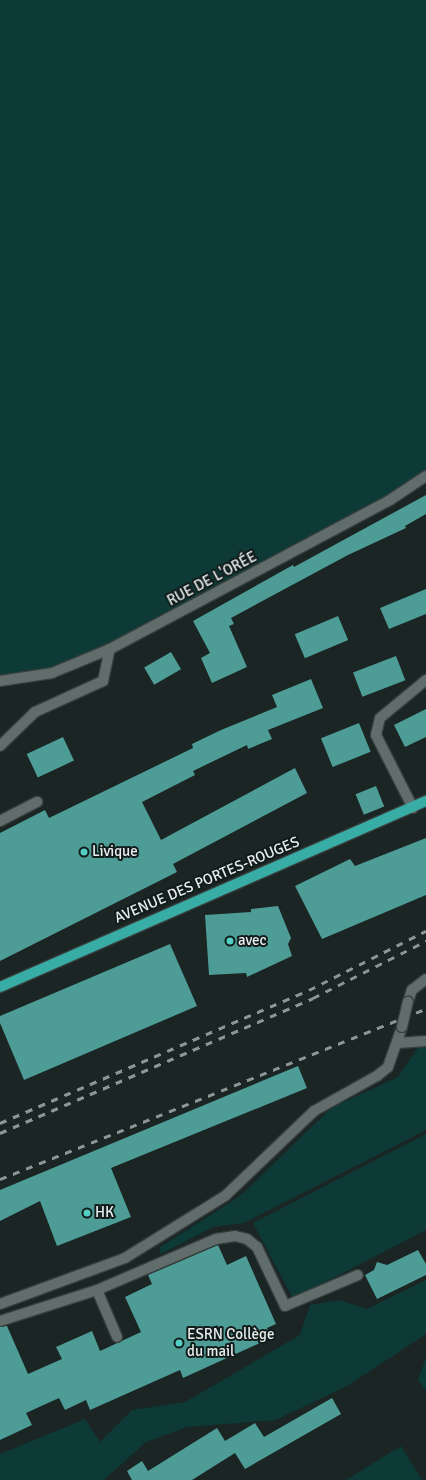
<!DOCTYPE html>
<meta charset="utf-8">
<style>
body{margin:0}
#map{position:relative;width:426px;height:1480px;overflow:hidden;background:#1a2524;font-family:Signika,sans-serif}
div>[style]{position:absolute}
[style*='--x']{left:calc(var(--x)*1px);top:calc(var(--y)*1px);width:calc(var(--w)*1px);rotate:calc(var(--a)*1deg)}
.green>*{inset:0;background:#0d3936}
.building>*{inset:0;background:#4d9c96;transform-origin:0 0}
.roads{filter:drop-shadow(1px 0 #373f3e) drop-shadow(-1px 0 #373f3e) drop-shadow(0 1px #373f3e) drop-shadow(0 -1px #373f3e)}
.minor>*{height:10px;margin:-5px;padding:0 5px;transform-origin:5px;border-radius:5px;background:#606d6b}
.major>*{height:10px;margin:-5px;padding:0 5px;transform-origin:5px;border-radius:5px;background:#38ada6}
.rail>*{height:3px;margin-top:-1.5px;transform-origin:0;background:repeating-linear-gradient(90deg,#8d9695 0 7px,transparent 0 14px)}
.bridges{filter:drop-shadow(1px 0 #373f3e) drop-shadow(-1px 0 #373f3e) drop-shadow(0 1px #373f3e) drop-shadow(0 -1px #373f3e)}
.minor-bridge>*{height:10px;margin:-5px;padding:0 5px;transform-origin:5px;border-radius:5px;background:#606d6b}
.dots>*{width:11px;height:11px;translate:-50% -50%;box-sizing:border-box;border:2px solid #111c1b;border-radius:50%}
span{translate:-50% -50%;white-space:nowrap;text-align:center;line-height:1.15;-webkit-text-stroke:4px #111c1b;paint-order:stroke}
.street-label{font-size:15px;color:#e7eeed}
.poi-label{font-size:15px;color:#e7eeed}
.left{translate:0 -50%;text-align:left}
</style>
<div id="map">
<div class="green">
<div style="clip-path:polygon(0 0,426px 0,426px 476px,269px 565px,52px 673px,0 681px)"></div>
<div style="clip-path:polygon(426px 1036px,426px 1130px,244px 1223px,213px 1227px,161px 1254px,159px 1248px,240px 1196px,331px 1108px,398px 1077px)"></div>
<div style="clip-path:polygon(426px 1134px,426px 1230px,293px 1299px,253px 1223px)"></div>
<div style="clip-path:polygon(426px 1280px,426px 1334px,349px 1385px,276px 1420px,187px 1427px,146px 1442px,104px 1480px,0 1480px,0 1454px,85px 1419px,100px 1442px,132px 1410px,185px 1402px,300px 1335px,310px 1305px,339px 1300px,367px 1309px)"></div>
<div style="clip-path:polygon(426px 1358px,426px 1391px,418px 1380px)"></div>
<div style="clip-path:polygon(401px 1446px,422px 1480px,346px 1480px)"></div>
</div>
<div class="building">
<div style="clip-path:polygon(426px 495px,426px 514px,405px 526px,406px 528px,348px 555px,231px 618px,234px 624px,229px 626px,247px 667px,212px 683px,201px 658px,210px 653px,193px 621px,293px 565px,294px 567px)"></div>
<div style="clip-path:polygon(426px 589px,426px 614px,389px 629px,380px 608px)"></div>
<div style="left:338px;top:616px;width:26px;height:47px;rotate:67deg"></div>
<div style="left:171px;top:652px;width:20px;height:31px;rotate:60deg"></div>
<div style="left:396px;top:656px;width:26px;height:46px;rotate:69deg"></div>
<div style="clip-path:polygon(311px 679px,323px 708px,268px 730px,272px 739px,248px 749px,247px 745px,193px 771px,195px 775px,142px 802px,161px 840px,295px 768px,307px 793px,173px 864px,177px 872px,0 961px,0 833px,45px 810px,49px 818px,193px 748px,192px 744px,221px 730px,277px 707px,272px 695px)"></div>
<div style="clip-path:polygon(426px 709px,426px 737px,405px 747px,394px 725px)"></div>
<div style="left:359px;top:723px;width:31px;height:41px;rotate:68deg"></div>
<div style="left:63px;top:737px;width:26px;height:40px;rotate:65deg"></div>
<div style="left:376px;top:786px;width:22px;height:22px;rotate:68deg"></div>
<div style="clip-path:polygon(426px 838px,426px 895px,322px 939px,295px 886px,350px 859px,355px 866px)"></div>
<div style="clip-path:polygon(278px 906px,291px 938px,288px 944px,292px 956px,247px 977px,246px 973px,209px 975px,205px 915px,251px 912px,251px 909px)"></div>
<div style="clip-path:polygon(170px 944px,197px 1006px,24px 1080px,0 1023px,0 1016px)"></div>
<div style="clip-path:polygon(298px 1066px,307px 1088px,111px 1168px,131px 1217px,57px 1246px,40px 1201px,0 1221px,0 1190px)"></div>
<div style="clip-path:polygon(218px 1245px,227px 1265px,246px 1256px,276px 1324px,267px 1328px,271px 1338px,183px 1378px,180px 1370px,90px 1410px,86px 1400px,65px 1410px,59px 1398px,26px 1413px,32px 1425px,0 1440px,0 1327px,7px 1326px,28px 1374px,62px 1359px,56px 1347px,92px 1331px,100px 1351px,141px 1332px,125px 1297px,152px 1284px,148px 1275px)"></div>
<div style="clip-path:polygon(418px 1250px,426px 1264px,426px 1275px,377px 1299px,365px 1275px,374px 1270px,377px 1262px,387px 1265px)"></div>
<div style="clip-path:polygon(332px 1398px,341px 1414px,245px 1469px,235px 1453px,192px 1480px,132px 1480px,127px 1471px,142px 1461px,148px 1471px,217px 1428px,225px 1441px,255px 1423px,264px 1437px)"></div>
</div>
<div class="roads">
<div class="minor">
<div style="--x:0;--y:681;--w:53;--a:-8.7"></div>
<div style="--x:52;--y:673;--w:63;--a:-22.5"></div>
<div style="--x:110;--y:649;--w:317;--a:-28"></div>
<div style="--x:390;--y:500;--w:43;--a:-33.7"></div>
<div style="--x:0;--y:746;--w:49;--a:-44.2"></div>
<div style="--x:35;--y:712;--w:75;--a:-24.5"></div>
<div style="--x:103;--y:681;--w:33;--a:-78"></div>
<div style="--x:413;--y:808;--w:82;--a:-116.9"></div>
<div style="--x:376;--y:735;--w:17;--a:-77"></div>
<div style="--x:380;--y:718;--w:60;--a:-39.6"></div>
<div style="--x:0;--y:821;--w:42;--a:-27.2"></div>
<div style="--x:408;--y:1002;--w:13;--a:-72"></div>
<div style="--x:412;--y:990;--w:18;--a:-38"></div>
<div style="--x:398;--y:1043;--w:28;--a:-4"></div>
<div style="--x:97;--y:1290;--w:51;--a:66.9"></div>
<div style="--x:0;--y:1304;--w:133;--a:-20.2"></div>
<div style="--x:125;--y:1258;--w:118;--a:-31.8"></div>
<div style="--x:225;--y:1196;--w:123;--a:-43.7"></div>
<div style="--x:314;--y:1111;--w:72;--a:-29.1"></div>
<div style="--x:377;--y:1076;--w:14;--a:-39"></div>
<div style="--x:388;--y:1067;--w:42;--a:-70.7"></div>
<div style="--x:0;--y:1321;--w:102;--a:-17.7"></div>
<div style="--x:97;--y:1290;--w:129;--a:-23.2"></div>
<div style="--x:216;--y:1239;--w:19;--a:-9"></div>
<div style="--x:235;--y:1236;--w:12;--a:14"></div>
<div style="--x:247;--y:1239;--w:13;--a:39"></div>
<div style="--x:257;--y:1247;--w:65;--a:64.6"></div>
<div style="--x:285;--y:1306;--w:79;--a:-23"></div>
</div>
<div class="major">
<div style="--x:0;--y:987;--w:465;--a:-23.6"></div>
</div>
</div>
<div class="rail">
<div style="--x:0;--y:1123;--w:336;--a:-23.3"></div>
<div style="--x:309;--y:990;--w:131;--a:-26.8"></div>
<div style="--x:0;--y:1133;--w:341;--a:-23.3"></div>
<div style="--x:313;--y:998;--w:127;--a:-26.8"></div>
<div style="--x:0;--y:1179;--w:459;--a:-21.8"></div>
</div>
<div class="bridges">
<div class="minor-bridge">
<div style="--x:402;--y:1027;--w:26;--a:-77"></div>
</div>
</div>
<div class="dots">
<div style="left:84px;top:852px;background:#55cec4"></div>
<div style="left:230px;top:941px;background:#55cec4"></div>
<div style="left:87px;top:1213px;background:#55cec4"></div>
<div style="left:179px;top:1343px;background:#55cec4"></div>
</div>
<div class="street-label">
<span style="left:212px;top:579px;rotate:-28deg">RUE DE L'ORÉE</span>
<span style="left:207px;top:880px;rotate:-23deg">AVENUE DES PORTES-ROUGES</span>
</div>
<div class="poi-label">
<span class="left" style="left:92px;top:852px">Livique</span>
<span class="left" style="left:238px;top:941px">avec</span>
<span class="left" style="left:95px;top:1213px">HK</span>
<span class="left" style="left:187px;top:1343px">ESRN Collège<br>du mail</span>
</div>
</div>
